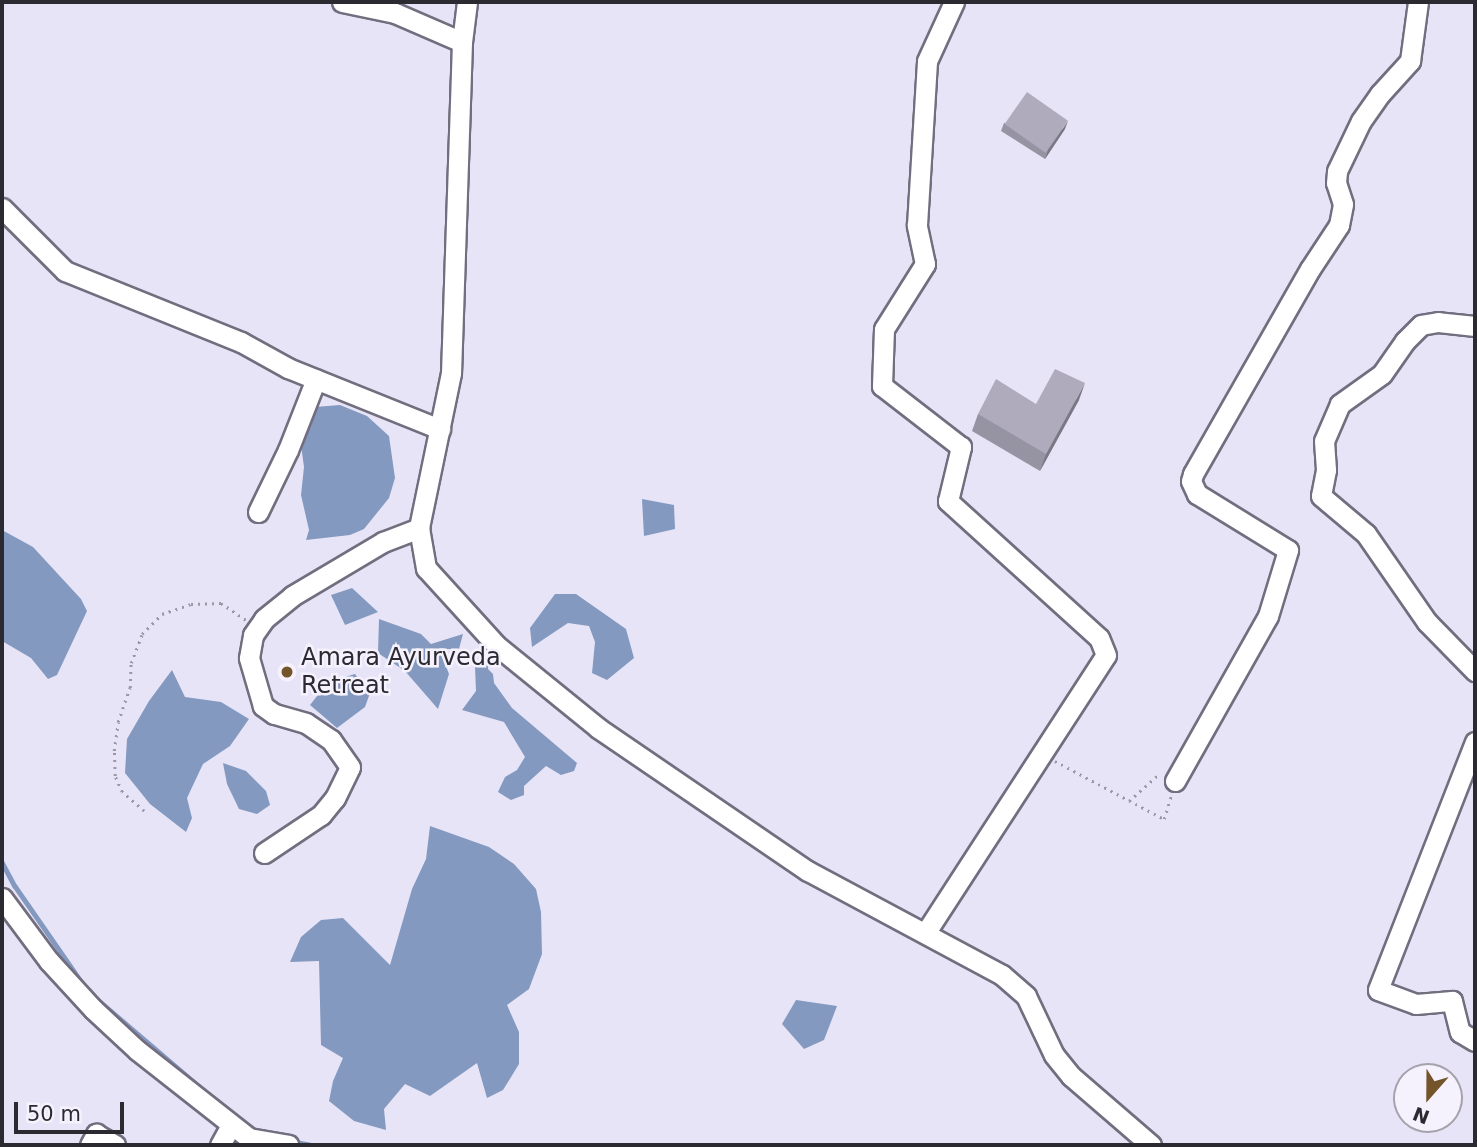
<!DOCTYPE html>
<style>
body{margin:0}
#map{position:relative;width:1477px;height:1147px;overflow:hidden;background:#e8e4f7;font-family:"DejaVu Sans",sans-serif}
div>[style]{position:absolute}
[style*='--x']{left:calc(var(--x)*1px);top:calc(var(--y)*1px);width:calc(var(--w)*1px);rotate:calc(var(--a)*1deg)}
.water>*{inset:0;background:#8399c0}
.stream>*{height:4.5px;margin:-2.25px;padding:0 2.25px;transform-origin:2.25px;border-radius:2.25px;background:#8399c0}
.path>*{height:2.5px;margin-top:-1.25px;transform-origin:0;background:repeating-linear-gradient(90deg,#9b98a6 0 2px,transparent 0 7px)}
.roads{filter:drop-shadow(2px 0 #726e7f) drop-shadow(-2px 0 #726e7f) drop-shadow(0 2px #726e7f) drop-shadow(0 -2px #726e7f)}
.minor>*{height:19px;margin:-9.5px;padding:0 9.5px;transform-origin:9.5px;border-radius:9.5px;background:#fff}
.wall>*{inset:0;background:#9693a3}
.shaded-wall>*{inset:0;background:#7a7884}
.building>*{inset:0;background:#afabbd;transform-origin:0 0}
.dots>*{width:19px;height:19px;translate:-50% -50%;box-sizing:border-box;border:4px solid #f5f2fe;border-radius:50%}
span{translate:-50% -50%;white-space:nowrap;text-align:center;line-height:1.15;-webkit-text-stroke:5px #f5f2fe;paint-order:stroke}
.poi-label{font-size:24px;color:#2c2a31}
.left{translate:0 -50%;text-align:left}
.frame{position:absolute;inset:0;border:4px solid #2c2a31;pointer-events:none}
.north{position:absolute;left:1393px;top:1063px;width:70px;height:70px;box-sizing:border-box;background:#f5f2fe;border:2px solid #a5a2ac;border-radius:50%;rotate:201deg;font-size:19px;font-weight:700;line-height:28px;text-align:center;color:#2c2a31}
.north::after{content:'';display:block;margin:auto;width:24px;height:32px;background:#74552a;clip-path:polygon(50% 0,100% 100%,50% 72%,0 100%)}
.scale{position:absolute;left:14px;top:1102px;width:110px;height:32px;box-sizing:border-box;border:4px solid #2c2a31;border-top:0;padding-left:9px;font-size:21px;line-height:24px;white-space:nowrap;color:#2c2a31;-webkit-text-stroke:5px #f5f2fe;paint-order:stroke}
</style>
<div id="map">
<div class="water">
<div style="clip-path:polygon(340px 405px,367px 416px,389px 436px,395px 478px,389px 498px,364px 529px,350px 535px,306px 540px,309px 530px,301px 495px,304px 467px,300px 438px,315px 407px)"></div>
<div style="clip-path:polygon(642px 499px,674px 505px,675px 529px,644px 536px)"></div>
<div style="clip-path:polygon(2px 530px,33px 547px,81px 599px,87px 611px,57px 675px,48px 679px,31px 658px,2px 641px)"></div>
<div style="clip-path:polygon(352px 588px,378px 612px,345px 625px,331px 595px)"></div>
<div style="clip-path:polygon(555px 594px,576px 594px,626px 629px,634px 658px,607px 680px,592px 673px,595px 642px,589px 626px,568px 623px,532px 647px,530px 628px)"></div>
<div style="clip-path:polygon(379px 619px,421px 634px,431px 644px,463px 634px,459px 649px,439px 649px,449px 674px,438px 709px,405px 671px,378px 653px)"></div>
<div style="clip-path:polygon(489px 655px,488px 669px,493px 674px,494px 683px,512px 708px,577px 763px,574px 771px,561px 775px,546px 766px,524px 786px,524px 795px,511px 800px,498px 792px,505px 777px,517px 770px,525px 757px,504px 722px,462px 710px,476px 691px,475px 667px)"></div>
<div style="clip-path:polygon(172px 670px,185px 697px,221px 702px,249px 719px,230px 746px,203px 764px,187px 798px,192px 818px,186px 832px,150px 804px,125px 773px,127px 739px,149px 701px)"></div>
<div style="clip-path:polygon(355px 674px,370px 693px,365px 707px,337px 728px,310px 705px,328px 682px)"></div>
<div style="clip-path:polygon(223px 763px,246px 771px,266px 791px,270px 805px,257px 814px,239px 809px,227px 784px)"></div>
<div style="clip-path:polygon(430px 826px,489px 847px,514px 864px,536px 889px,541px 912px,542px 954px,529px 989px,507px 1005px,519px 1032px,519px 1064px,503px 1090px,487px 1098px,477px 1063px,430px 1096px,405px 1084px,384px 1109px,386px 1130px,354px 1121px,329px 1101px,333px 1081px,343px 1058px,321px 1045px,319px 961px,290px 962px,301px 937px,321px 920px,343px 918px,390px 965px,412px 889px,426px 859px)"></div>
<div style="clip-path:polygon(796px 1000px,837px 1006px,824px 1040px,804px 1049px,782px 1024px)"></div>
</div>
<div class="stream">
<div style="--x:2;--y:862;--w:27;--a:62"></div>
<div style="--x:15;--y:886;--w:123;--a:55.3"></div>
<div style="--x:91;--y:994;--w:153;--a:40.5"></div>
<div style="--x:291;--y:1141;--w:20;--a:11"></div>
</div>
<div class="path">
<div style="--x:1055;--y:761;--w:123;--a:28"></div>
<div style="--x:1164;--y:819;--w:24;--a:-73"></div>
<div style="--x:1129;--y:801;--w:39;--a:-42"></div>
<div style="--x:144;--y:811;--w:29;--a:-139"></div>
<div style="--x:122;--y:792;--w:17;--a:-114"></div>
<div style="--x:115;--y:776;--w:25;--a:-92"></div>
<div style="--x:114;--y:751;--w:29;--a:-82"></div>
<div style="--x:118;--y:722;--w:36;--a:-71"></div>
<div style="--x:130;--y:688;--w:25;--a:-88"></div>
<div style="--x:131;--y:663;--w:31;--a:-69"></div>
<div style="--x:142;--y:634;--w:28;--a:-45"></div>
<div style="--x:162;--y:614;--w:31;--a:-19"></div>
<div style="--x:191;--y:604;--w:30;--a:-2"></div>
<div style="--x:221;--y:603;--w:30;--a:34"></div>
</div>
<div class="roads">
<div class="minor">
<div style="--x:342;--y:2;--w:54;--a:11.7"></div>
<div style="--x:395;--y:13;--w:73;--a:23.4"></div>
<div style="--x:467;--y:2;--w:40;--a:97.1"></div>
<div style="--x:462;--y:42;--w:331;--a:91.9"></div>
<div style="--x:451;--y:373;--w:158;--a:101.7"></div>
<div style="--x:419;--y:528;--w:41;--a:80.1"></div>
<div style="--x:426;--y:568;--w:104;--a:47.7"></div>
<div style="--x:496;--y:645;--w:132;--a:39.1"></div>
<div style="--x:598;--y:728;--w:254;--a:34.3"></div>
<div style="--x:808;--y:871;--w:220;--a:28.2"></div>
<div style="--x:1002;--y:975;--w:32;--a:41"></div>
<div style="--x:1026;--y:996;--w:65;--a:64.6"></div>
<div style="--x:1054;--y:1055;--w:27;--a:51"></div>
<div style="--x:1071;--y:1076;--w:106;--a:40.8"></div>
<div style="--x:2;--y:208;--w:89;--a:45"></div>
<div style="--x:65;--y:271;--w:190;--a:22"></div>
<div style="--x:241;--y:342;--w:54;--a:29"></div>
<div style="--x:288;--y:368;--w:164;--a:21.9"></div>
<div style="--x:1475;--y:326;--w:37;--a:-174"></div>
<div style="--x:1438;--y:322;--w:17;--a:170"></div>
<div style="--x:1421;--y:325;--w:23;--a:135"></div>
<div style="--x:1405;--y:341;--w:40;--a:124.9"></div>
<div style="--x:1382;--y:374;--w:52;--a:144.5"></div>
<div style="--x:1340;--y:404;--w:40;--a:113.4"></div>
<div style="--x:1324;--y:441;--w:29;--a:86"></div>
<div style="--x:1326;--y:470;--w:26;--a:101"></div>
<div style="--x:1321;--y:496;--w:59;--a:40.2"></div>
<div style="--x:1366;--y:534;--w:107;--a:55.3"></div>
<div style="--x:1427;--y:622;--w:69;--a:45.6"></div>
<div style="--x:258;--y:512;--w:69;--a:-64.2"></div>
<div style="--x:288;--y:450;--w:76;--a:-68.5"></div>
<div style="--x:1475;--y:742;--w:266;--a:111.4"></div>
<div style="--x:1378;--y:990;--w:40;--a:20.2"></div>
<div style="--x:1416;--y:1004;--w:36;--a:-5"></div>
<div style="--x:1452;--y:1001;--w:32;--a:76"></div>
<div style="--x:1460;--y:1032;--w:17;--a:31"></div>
<div style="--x:1175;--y:781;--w:189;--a:-60.6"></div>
<div style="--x:1268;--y:616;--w:69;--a:-73.1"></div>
<div style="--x:1288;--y:550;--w:107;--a:-148.4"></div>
<div style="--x:1197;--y:494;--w:14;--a:-115"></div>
<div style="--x:1191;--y:481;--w:7;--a:-74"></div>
<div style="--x:1193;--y:474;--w:236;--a:-60.3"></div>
<div style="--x:1310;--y:269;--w:53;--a:-56.6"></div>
<div style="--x:1339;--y:225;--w:21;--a:-79"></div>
<div style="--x:1343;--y:204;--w:22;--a:-108"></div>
<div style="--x:1336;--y:183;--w:12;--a:-85"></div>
<div style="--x:1337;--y:171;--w:55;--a:-64.4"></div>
<div style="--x:1361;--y:121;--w:33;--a:-55"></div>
<div style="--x:1380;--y:94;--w:45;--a:-47.7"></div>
<div style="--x:1410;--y:61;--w:60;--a:-82.3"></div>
<div style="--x:264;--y:853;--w:69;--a:-33.7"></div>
<div style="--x:321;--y:815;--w:22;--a:-51"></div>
<div style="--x:335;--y:798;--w:34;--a:-64"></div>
<div style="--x:350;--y:767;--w:33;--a:-125"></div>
<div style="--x:331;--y:740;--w:30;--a:-146"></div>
<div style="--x:306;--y:723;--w:33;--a:-164"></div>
<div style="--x:274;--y:714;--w:14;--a:-144"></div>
<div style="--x:263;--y:706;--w:50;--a:-106.3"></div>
<div style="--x:249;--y:658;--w:23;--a:-80"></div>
<div style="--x:253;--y:635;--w:19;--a:-55"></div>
<div style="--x:264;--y:619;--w:36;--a:-39"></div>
<div style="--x:292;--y:596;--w:106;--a:-30.7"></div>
<div style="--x:383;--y:542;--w:39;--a:-21"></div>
<div style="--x:2;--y:898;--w:79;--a:53.3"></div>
<div style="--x:49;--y:961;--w:65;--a:47.5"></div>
<div style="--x:93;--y:1009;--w:60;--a:43"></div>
<div style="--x:137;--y:1050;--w:142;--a:38.2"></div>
<div style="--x:249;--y:1138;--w:40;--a:10"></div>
<div style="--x:926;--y:932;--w:330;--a:-57"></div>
<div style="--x:1106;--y:655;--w:18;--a:-112"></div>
<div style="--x:1099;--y:638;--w:204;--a:-137.8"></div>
<div style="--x:948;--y:501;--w:56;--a:-76.5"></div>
<div style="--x:961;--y:447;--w:100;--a:-142.3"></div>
<div style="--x:882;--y:386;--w:57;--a:-88"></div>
<div style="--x:884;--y:329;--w:77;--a:-57.8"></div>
<div style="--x:925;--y:264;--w:40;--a:-102"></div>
<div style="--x:917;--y:225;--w:164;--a:-86.5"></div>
<div style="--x:927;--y:61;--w:65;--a:-65.4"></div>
<div style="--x:90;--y:1145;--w:13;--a:-61"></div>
<div style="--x:96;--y:1134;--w:22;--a:30"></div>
<div style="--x:220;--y:1145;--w:23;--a:-61"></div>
</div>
</div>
<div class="wall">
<div style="clip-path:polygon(1004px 123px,1065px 129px,1045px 159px,1001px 131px)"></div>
<div style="clip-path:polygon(1079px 400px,1040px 471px,972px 431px,978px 414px,1036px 404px)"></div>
</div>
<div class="shaded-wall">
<div style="clip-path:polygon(1068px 121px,1065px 129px,1045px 159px,1048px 150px)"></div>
<div style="clip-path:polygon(1085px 383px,1079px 400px,1040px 471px,1046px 454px)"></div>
</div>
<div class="building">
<div style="left:1027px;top:92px;width:50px;height:39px;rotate:35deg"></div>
<div style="clip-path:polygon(1055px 369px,1085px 383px,1046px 454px,978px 414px,996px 379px,1036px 404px)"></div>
</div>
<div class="dots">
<div style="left:287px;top:672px;background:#74552a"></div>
</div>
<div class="poi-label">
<span class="left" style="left:301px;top:672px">Amara Ayurveda<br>Retreat</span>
</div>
<div class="frame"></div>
<div class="north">N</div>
<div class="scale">50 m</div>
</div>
